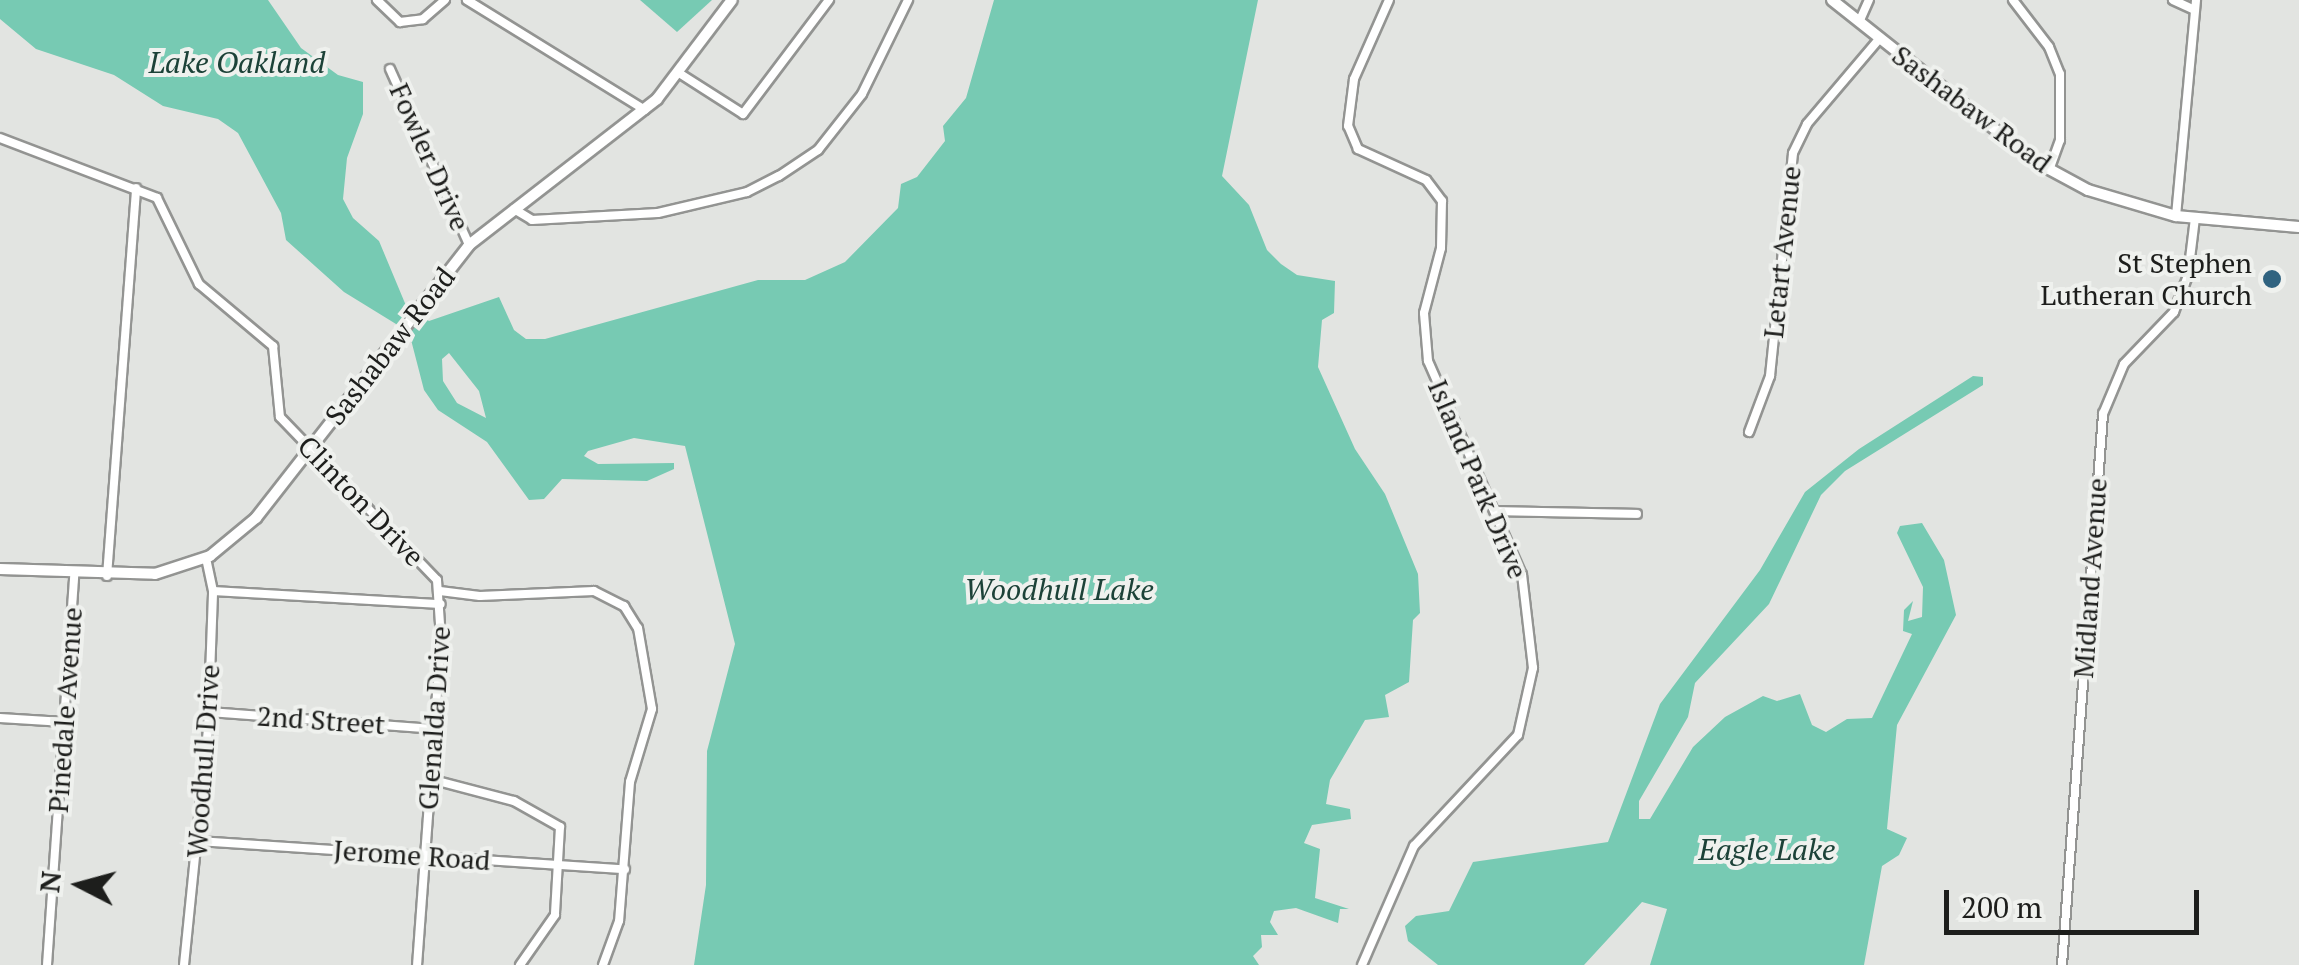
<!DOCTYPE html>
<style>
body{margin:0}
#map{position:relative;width:2299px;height:965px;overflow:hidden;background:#e2e4e1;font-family:"PT Serif",serif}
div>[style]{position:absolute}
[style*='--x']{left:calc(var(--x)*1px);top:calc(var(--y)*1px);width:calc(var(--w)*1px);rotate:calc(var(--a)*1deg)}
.water>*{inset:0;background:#77cab3}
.roads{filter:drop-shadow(2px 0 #939492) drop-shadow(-2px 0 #939492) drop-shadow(0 2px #939492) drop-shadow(0 -2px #939492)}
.minor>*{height:8px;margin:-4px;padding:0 4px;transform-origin:4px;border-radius:4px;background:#fff}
.tertiary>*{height:10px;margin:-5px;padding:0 5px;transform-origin:5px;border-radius:5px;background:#fff}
.dots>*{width:28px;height:28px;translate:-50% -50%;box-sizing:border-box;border:5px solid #eff1ee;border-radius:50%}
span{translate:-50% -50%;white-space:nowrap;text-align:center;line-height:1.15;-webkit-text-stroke:8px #eff1ee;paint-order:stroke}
.street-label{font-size:28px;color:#1d1e1c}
.poi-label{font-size:28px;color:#1d1e1c}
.right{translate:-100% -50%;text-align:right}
.water-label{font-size:30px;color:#1c4238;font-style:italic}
.north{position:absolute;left:30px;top:835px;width:100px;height:100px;-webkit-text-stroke:8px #eff1ee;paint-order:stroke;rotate:276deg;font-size:28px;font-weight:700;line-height:40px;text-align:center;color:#1d1e1c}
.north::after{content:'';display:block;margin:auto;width:35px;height:45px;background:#1d1e1c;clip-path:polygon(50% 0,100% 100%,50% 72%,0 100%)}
.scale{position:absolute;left:1944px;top:890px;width:255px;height:45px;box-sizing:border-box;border:5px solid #1d1e1c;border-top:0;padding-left:12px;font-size:30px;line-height:35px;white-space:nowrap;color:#1d1e1c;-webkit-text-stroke:8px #eff1ee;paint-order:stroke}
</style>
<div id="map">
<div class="water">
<div style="clip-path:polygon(evenodd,0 0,268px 0,301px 48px,338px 75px,363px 82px,363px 114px,347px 158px,343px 199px,353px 218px,379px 241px,407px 308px,429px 321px,499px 297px,514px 330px,526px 339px,545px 339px,758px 280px,805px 280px,845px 262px,898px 208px,901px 184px,917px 177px,945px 141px,943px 126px,966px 98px,994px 0,1258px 0,1222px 176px,1249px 205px,1267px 250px,1281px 264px,1297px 275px,1335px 281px,1334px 313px,1322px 320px,1318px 367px,1355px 449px,1385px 494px,1418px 574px,1420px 613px,1413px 620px,1409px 682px,1385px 695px,1389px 717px,1365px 720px,1330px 780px,1326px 804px,1350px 809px,1351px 819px,1312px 825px,1304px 843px,1320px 849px,1315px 898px,1349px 909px,1340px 909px,1338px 923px,1296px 908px,1274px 911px,1270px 922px,1278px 935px,1261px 935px,1262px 947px,1253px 956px,1259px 965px,694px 965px,706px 885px,707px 751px,735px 644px,685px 446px,634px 438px,588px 451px,584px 456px,598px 464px,674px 463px,674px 469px,647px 481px,562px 479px,544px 499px,529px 500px,487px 442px,438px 410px,424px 390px,409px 332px,344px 292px,286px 240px,281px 213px,238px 133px,218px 119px,163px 106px,114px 75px,36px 49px,0 19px,0 0,449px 353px,479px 391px,486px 418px,457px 403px,443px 381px,442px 359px,449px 353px)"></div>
<div style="clip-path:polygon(640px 0,712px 0,677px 32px)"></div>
<div style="clip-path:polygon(1973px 376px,1983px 377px,1983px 385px,1845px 471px,1821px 495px,1769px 604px,1695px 683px,1688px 717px,1639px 801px,1639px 819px,1650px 819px,1693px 747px,1725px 717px,1763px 696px,1777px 701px,1800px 694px,1812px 725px,1826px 732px,1847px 719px,1872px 718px,1912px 634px,1903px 631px,1904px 610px,1913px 601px,1908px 621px,1922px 617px,1923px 587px,1897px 533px,1900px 526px,1922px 523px,1944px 560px,1956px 615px,1897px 725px,1887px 829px,1907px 838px,1899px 855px,1882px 866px,1864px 965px,1650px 965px,1667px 909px,1642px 902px,1584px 965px,1438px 965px,1408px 941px,1405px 926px,1416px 916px,1449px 911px,1473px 862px,1608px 842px,1660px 704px,1760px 570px,1805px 492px,1859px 449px)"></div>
</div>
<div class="roads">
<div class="minor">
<div style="--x:377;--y:0;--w:32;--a:44"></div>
<div style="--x:400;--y:22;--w:23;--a:-7"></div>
<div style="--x:423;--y:19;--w:29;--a:-41"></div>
<div style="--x:467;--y:0;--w:209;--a:31.7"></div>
<div style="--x:2013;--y:0;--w:59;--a:52.5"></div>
<div style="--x:2049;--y:47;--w:29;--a:68"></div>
<div style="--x:2060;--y:74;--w:66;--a:90"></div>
<div style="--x:2060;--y:140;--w:32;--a:110"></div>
<div style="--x:2173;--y:0;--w:23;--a:25"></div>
<div style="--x:1860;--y:20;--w:22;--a:-66"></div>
<div style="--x:390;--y:69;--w:193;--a:65.8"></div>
<div style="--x:679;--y:73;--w:76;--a:32.6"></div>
<div style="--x:743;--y:114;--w:143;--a:-53"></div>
<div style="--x:0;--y:138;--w:168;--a:20.9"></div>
<div style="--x:157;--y:198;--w:96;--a:64"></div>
<div style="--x:199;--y:284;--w:97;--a:40"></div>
<div style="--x:273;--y:346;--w:71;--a:84.4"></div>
<div style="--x:280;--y:417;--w:226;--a:46.1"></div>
<div style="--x:437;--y:580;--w:59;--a:86.1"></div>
<div style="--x:441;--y:639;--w:327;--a:94.2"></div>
<div style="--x:514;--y:209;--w:21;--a:31"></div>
<div style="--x:532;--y:220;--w:126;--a:-3.2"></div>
<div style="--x:658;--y:213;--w:91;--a:-13.3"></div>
<div style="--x:747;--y:192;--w:36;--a:-27"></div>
<div style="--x:779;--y:176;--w:47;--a:-33.7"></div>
<div style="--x:818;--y:150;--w:71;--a:-51.8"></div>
<div style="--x:862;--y:94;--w:105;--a:-63.9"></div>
<div style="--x:2176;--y:216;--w:217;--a:-84.7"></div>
<div style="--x:1749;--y:432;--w:60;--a:-69.4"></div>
<div style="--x:1770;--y:376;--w:224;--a:-84.1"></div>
<div style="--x:1793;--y:153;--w:32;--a:-64"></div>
<div style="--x:1807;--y:124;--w:113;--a:-49.7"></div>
<div style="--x:1496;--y:511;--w:141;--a:1.2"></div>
<div style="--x:107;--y:576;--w:389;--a:-85.7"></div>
<div style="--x:213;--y:591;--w:228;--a:3.3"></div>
<div style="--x:440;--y:591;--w:40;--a:7.1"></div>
<div style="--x:480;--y:596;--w:114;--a:-2.5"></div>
<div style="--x:594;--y:591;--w:34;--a:27"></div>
<div style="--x:624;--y:606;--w:26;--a:58"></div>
<div style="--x:638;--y:628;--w:82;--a:80.2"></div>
<div style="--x:652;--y:709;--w:76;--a:106.8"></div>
<div style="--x:630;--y:782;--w:139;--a:94.5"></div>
<div style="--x:619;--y:921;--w:47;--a:110"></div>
<div style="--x:209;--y:712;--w:225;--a:4.3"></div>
<div style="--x:0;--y:718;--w:64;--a:3.6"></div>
<div style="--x:430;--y:779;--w:87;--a:14.7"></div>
<div style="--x:514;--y:801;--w:53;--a:29.5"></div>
<div style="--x:560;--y:827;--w:88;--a:93.3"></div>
<div style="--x:555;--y:915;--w:61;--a:125"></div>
<div style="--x:198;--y:841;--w:428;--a:3.8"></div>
<div style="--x:47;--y:965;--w:391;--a:-86"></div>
<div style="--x:184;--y:965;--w:236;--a:-84.2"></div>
<div style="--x:208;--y:730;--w:139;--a:-87.9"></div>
<div style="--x:213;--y:591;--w:34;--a:-102"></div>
<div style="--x:1362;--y:965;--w:130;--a:-66.4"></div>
<div style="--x:1414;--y:846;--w:152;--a:-46.9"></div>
<div style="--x:1518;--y:735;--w:69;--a:-77.4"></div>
<div style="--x:1533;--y:668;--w:94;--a:-96.7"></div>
<div style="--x:1522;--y:575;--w:234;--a:-113.7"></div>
<div style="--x:1428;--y:361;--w:48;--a:-94.8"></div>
<div style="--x:1424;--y:313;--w:67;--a:-75.3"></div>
<div style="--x:1441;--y:248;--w:47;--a:-88.8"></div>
<div style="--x:1442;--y:201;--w:26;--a:-127"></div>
<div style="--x:1426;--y:180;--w:75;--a:-155.5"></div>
<div style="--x:1358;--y:149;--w:25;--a:-113"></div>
<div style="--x:1348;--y:126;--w:47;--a:-82.7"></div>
<div style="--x:1354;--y:79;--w:86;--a:-66.1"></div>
<div style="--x:2062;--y:965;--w:553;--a:-85.74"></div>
<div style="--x:2103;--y:414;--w:54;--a:-67.2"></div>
<div style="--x:2124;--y:364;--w:72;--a:-46.1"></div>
<div style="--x:2174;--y:312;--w:40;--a:-69"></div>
<div style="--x:2188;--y:275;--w:57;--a:-83"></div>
</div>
<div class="tertiary">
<div style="--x:1832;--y:0;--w:263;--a:38.4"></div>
<div style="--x:2038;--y:163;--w:57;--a:28.4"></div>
<div style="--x:2088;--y:190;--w:92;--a:16.5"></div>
<div style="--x:2176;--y:216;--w:123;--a:5.1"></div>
<div style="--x:0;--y:569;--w:155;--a:1.8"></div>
<div style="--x:155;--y:574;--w:58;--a:-18.1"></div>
<div style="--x:210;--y:556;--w:60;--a:-39.6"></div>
<div style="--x:256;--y:518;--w:346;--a:-52"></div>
<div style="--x:469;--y:245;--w:238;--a:-37.8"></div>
<div style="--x:657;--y:99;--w:124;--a:-52.9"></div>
</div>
</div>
<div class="dots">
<div style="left:2272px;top:279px;background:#306380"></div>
</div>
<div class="street-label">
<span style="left:1972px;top:109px;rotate:37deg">Sashabaw Road</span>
<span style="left:430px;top:157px;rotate:66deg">Fowler Drive</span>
<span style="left:1782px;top:252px;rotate:-84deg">Letart Avenue</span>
<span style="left:390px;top:346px;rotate:-52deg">Sashabaw Road</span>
<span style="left:1478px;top:479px;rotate:67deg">Island Park Drive</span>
<span style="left:361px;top:501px;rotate:46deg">Clinton Drive</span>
<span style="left:2090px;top:578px;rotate:-86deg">Midland Avenue</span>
<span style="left:65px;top:710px;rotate:-86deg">Pinedale Avenue</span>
<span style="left:434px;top:718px;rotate:-86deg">Glenalda Drive</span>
<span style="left:321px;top:720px;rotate:4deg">2nd Street</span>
<span style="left:203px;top:761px;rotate:-86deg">Woodhull Drive</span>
<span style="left:412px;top:855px;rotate:4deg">Jerome Road</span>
</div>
<div class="poi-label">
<span class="right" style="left:2252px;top:279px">St Stephen<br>Lutheran Church</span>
</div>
<div class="water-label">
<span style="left:237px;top:62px">Lake Oakland</span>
<span style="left:1059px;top:589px">Woodhull Lake</span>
<span style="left:1767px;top:849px">Eagle Lake</span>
</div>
<div class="north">N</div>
<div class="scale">200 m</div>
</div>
